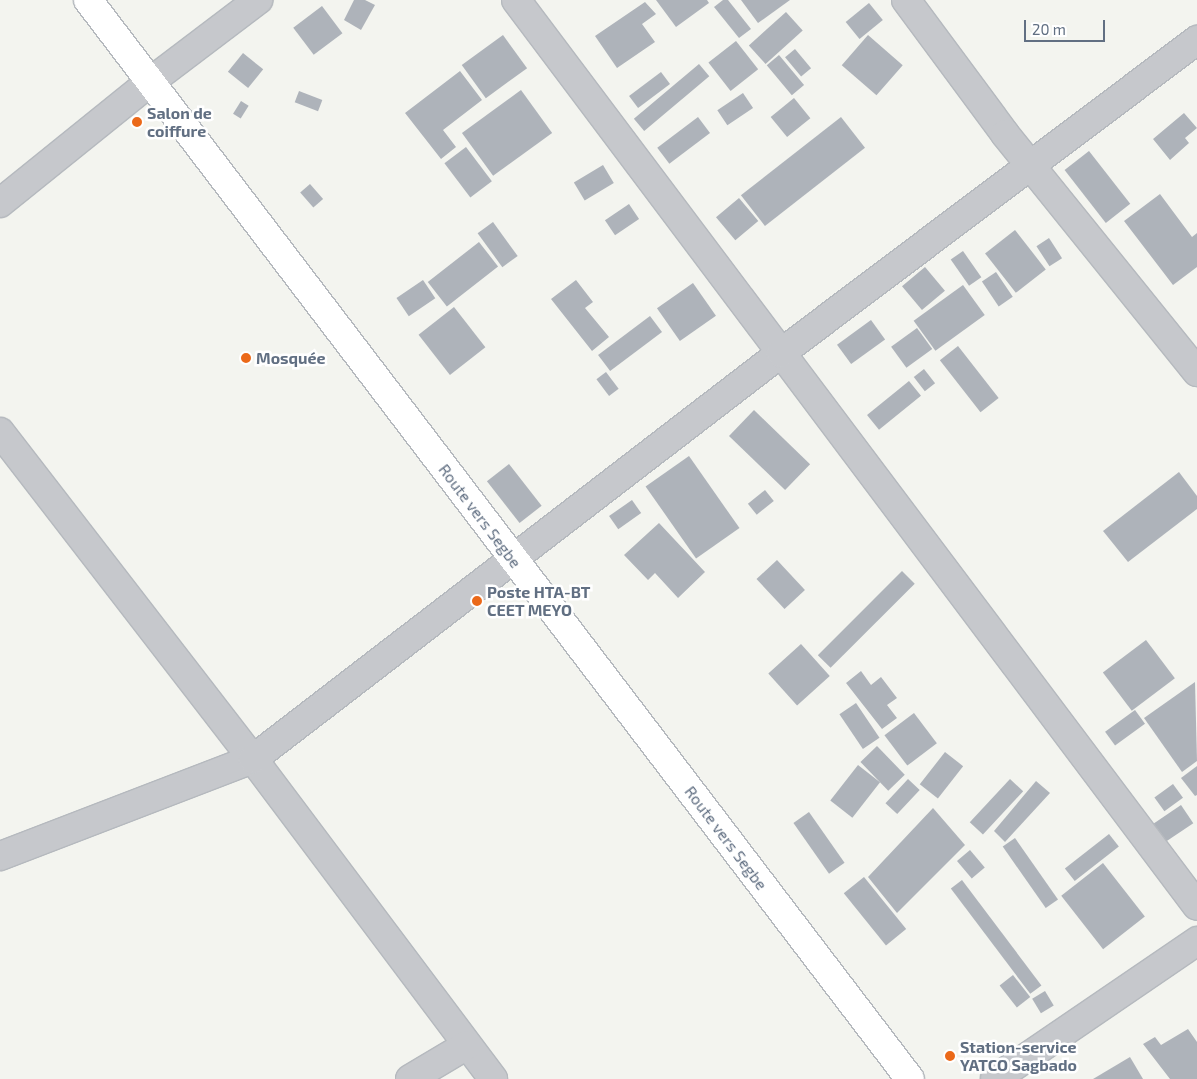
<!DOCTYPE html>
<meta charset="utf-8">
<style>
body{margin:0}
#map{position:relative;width:1197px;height:1079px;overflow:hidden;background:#f3f4ef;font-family:"Exo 2",sans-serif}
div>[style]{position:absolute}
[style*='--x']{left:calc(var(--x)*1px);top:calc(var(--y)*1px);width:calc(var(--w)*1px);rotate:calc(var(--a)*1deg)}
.building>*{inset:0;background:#aeb3ba;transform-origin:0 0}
.roads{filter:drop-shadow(1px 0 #b5b9be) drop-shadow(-1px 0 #b5b9be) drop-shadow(0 1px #b5b9be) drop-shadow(0 -1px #b5b9be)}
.minor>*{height:28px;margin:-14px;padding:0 14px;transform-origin:14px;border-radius:14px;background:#c6c8cc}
.secondary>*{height:28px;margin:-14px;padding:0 14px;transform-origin:14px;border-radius:14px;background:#fff}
.dots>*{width:14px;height:14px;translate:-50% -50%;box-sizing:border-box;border:2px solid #fff;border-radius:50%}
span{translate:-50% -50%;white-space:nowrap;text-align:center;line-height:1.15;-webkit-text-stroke:5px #fff;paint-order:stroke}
.poi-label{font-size:16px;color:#616f82;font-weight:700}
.left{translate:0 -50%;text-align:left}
.street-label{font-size:16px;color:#616f82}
.scale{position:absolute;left:1024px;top:20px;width:81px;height:22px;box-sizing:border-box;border:2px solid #616f82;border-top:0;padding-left:6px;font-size:15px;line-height:18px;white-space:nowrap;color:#616f82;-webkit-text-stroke:4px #fff;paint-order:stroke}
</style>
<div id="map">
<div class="building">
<div style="clip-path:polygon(354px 0,365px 0,375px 5px,361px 30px,344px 20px)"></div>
<div style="clip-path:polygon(656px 0,707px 0,709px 3px,676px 27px)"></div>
<div style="clip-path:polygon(723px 0,728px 0,751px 29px,739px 38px,714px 7px)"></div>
<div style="clip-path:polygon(741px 0,790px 0,758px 23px)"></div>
<div style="clip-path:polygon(645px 2px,656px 14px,642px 24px,655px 42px,617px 68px,595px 36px)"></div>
<div style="left:869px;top:3px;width:22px;height:30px;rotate:51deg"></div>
<div style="left:322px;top:6px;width:34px;height:36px;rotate:53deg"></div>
<div style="left:786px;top:12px;width:25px;height:50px;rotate:48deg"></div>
<div style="left:503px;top:35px;width:41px;height:51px;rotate:54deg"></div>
<div style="left:868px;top:35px;width:46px;height:40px;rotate:41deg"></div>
<div style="left:736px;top:41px;width:36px;height:35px;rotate:52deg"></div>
<div style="left:795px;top:49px;width:25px;height:13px;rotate:50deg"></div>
<div style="left:243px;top:53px;width:26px;height:24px;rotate:39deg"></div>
<div style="left:779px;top:55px;width:39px;height:16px;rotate:50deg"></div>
<div style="left:699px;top:64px;width:16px;height:85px;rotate:50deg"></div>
<div style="clip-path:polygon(460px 71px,482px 100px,443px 130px,456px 147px,441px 159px,405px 113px)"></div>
<div style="left:661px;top:72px;width:15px;height:40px;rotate:53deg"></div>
<div style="left:521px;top:90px;width:53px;height:73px;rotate:54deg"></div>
<div style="left:299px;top:91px;width:25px;height:12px;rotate:21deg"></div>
<div style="left:743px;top:93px;width:18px;height:31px;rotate:56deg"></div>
<div style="left:794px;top:98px;width:26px;height:30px;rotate:51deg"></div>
<div style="left:241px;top:101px;width:9px;height:15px;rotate:32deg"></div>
<div style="clip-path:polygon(1184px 113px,1197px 128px,1185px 138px,1189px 143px,1170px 160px,1153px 139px)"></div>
<div style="left:698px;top:117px;width:20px;height:51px;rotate:53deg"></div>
<div style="left:841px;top:117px;width:39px;height:127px;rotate:52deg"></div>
<div style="left:466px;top:147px;width:43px;height:27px;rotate:53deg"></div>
<div style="left:1089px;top:151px;width:67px;height:31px;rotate:52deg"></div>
<div style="left:603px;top:165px;width:21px;height:34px;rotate:59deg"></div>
<div style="left:310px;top:184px;width:20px;height:13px;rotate:49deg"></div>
<div style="clip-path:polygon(1160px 194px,1192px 237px,1197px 233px,1197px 267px,1173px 285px,1124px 221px)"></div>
<div style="left:739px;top:198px;width:30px;height:30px;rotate:50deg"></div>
<div style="left:629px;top:204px;width:18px;height:29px;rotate:56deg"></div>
<div style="left:493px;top:222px;width:42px;height:19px;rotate:54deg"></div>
<div style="left:1015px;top:230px;width:50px;height:38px;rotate:52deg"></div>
<div style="left:1049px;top:238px;width:24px;height:15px;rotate:57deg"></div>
<div style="left:479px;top:242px;width:31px;height:65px;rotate:52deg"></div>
<div style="left:963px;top:251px;width:32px;height:15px;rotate:55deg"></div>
<div style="left:925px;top:267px;width:31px;height:30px;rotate:50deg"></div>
<div style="left:996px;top:272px;width:30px;height:17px;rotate:56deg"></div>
<div style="left:423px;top:280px;width:22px;height:32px;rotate:56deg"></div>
<div style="clip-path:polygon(576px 280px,593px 302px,585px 308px,609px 337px,592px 351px,551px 299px)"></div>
<div style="left:693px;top:283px;width:40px;height:44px;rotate:55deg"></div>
<div style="left:963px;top:285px;width:37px;height:61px;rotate:54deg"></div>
<div style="left:454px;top:307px;width:51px;height:45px;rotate:52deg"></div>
<div style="left:650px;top:316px;width:20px;height:65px;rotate:53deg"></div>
<div style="left:871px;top:320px;width:24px;height:42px;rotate:54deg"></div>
<div style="left:917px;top:328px;width:26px;height:32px;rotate:54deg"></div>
<div style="left:958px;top:346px;width:66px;height:23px;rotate:52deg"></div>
<div style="left:924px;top:369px;width:18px;height:13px;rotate:52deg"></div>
<div style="left:606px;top:372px;width:21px;height:12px;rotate:53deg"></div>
<div style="left:909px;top:381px;width:19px;height:54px;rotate:51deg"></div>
<div style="left:754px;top:410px;width:78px;height:36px;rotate:44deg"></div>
<div style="left:689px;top:456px;width:88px;height:53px;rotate:55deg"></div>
<div style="left:509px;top:464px;width:53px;height:28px;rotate:52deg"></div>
<div style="clip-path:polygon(1179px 472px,1197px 496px,1197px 509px,1128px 562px,1103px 531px)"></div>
<div style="left:765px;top:490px;width:14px;height:22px;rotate:51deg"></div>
<div style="left:632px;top:500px;width:16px;height:28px;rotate:55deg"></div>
<div style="clip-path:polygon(659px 523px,705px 572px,678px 598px,655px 573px,648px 580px,624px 555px)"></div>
<div style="left:777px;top:560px;width:41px;height:28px;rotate:47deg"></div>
<div style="left:902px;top:571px;width:18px;height:119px;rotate:45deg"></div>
<div style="left:1146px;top:640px;width:48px;height:54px;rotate:53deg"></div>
<div style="left:801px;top:644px;width:43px;height:44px;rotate:48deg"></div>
<div style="clip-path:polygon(861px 671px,871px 685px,881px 677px,897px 698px,887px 705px,897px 718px,882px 729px,846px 683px)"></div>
<div style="clip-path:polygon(1195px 682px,1197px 761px,1182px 772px,1144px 718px)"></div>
<div style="left:856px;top:703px;width:42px;height:20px;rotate:56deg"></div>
<div style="left:1135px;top:710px;width:17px;height:37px;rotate:54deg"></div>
<div style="left:914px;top:713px;width:38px;height:37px;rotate:53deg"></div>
<div style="left:877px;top:746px;width:40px;height:23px;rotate:46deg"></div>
<div style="left:945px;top:752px;width:23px;height:41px;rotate:38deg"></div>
<div style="left:858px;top:765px;width:28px;height:45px;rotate:38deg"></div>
<div style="clip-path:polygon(1197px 766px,1197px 795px,1195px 796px,1181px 778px)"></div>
<div style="left:908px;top:779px;width:16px;height:33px;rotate:43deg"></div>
<div style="left:1010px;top:779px;width:18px;height:59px;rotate:43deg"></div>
<div style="clip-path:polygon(1036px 781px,1050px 793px,1005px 842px,994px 831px)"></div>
<div style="left:1173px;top:784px;width:17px;height:23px;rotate:54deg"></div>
<div style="left:1181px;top:805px;width:22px;height:36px;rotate:56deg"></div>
<div style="clip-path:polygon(933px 808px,965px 845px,897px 913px,868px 877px)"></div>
<div style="left:809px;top:812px;width:62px;height:19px;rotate:55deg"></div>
<div style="left:1109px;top:834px;width:16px;height:56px;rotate:52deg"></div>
<div style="left:1015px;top:838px;width:75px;height:15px;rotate:55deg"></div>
<div style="left:970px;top:850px;width:23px;height:17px;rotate:50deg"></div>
<div style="left:1103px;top:863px;width:68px;height:53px;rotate:52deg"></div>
<div style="left:864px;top:877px;width:67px;height:26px;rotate:51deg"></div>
<div style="left:962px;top:880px;width:132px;height:14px;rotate:53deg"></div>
<div style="left:1013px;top:975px;width:28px;height:17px;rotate:52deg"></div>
<div style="left:1045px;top:991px;width:17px;height:15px;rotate:59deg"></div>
<div style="clip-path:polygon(1188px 1029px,1197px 1042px,1197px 1079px,1170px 1079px,1143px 1044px,1155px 1037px,1161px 1045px)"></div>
<div style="clip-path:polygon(1130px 1057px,1143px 1079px,1093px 1079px)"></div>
</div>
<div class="roads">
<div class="minor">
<div style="--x:516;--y:0;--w:1133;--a:53.07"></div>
<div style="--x:906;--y:0;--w:167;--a:53.5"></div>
<div style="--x:1005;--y:134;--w:306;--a:51.1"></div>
<div style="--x:0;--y:203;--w:193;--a:-38.9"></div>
<div style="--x:150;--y:82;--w:136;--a:-37.2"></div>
<div style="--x:0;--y:432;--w:413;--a:52.3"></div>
<div style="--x:253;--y:759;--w:400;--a:53.1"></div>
<div style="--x:0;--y:856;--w:271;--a:-21"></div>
<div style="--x:253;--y:759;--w:666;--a:-37.56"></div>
<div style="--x:781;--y:353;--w:521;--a:-36.96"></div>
<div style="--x:410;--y:1079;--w:66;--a:-30.8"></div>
<div style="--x:995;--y:1079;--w:245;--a:-34.3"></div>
</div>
<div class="secondary">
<div style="--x:88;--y:0;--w:1356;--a:52.7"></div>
</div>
</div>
<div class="dots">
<div style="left:137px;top:122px;background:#eb6919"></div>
<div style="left:246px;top:358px;background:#eb6919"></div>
<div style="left:477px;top:601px;background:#eb6919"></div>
<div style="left:950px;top:1056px;background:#eb6919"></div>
</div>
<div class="poi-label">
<span class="left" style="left:147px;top:122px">Salon de<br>coiffure</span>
<span class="left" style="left:256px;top:358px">Mosquée</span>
<span class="left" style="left:487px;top:601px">Poste HTA-BT<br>CEET MEYO</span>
<span class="left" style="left:960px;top:1056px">Station-service<br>YATCO Sagbado</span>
</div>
<div class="street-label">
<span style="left:480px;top:516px;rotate:53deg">Route vers Segbe</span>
<span style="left:726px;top:838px;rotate:53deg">Route vers Segbe</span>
</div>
<div class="scale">20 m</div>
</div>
